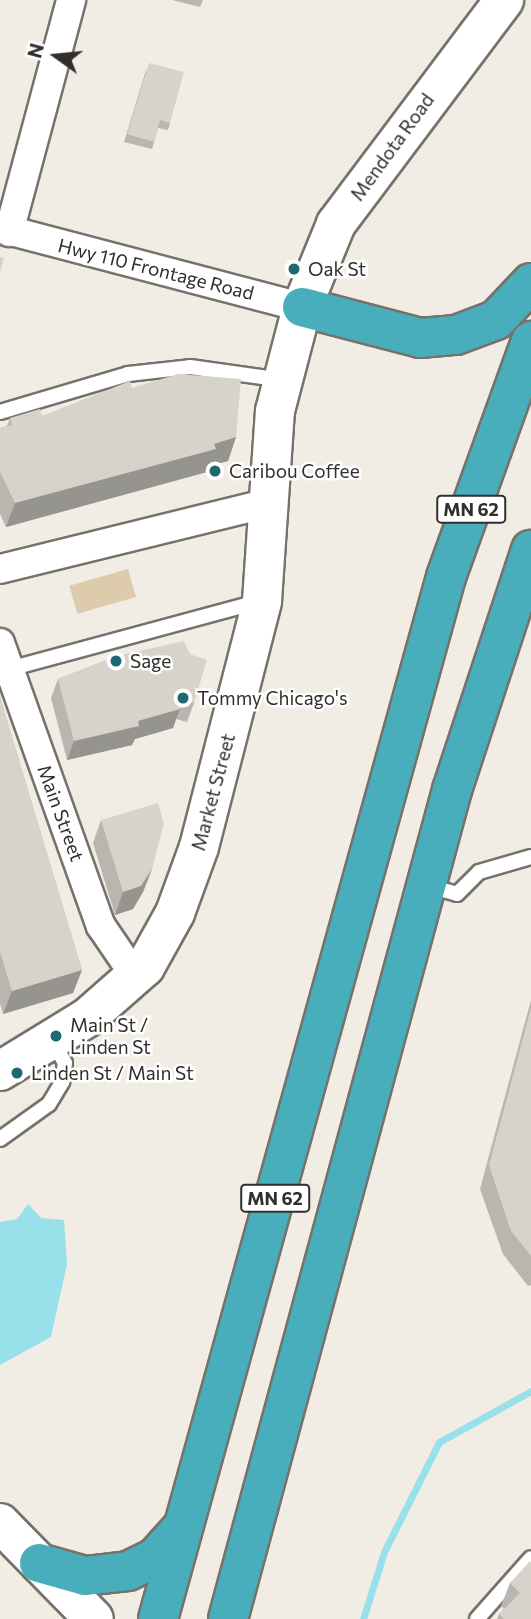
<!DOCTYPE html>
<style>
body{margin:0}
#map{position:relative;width:531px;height:1619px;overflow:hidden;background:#f1ede5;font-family:Commissioner,sans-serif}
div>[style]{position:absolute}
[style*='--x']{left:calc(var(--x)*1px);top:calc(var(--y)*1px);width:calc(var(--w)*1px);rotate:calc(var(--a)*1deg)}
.green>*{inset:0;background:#ddcbac;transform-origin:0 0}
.water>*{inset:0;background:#98e1eb}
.stream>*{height:7px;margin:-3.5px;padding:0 3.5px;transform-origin:3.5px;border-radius:3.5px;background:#98e1eb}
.roads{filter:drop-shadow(2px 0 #76726b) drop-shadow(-2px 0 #76726b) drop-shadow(0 2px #76726b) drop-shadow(0 -2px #76726b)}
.lane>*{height:14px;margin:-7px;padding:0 7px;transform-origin:7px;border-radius:7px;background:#fff}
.street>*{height:28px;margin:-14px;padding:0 14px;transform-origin:14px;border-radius:14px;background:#fff}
.secondary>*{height:38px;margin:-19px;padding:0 19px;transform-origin:19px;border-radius:19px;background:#fff}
.highway>*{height:38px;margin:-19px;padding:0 19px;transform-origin:19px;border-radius:19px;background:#48aebb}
.wall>*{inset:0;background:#b9b5af}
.shaded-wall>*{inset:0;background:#96948e}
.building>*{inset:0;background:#d7d3cb}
.dots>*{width:19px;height:19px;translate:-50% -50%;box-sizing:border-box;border:4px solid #fff;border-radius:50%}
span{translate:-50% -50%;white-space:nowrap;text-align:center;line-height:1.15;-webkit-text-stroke:5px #fff;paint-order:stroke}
.shield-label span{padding:2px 5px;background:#fff;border:2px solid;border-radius:5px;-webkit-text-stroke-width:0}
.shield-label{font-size:18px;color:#312f2c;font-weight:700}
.street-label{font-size:19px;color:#312f2c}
.poi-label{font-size:19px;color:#312f2c}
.left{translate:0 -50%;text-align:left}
.north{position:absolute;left:21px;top:21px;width:70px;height:70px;-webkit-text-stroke:5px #fff;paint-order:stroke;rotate:285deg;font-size:19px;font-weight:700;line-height:28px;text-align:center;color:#312f2c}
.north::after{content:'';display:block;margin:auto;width:24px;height:32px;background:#312f2c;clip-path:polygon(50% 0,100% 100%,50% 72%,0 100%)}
</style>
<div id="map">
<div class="green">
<div style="left:128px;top:569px;width:29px;height:61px;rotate:74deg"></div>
</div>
<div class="water">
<div style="clip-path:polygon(28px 1204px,41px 1218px,64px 1220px,67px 1264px,51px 1337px,0 1365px,0 1222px,17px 1219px)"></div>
</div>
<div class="stream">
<div style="--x:363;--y:1619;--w:70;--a:-72.6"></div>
<div style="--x:384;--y:1552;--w:123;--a:-63.4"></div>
<div style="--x:439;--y:1442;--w:105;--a:-29"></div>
</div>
<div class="roads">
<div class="lane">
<div style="--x:0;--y:412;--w:134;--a:-16.5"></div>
<div style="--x:128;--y:374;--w:62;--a:-6.4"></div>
<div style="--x:190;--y:367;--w:93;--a:8"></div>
<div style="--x:9;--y:669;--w:257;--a:-15.1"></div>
<div style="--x:428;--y:886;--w:30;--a:15"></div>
<div style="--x:457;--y:894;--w:31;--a:-45"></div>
<div style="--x:479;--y:872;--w:54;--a:-16.1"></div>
<div style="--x:0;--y:1139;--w:60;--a:-35.5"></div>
<div style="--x:49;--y:1104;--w:26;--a:-59"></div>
<div style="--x:62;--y:1082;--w:19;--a:-81"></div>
<div style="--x:65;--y:1063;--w:24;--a:-120"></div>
<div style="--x:477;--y:1619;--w:81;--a:-48.5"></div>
</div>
<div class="street">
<div style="--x:0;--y:228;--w:312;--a:14.7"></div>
<div style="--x:9;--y:232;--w:240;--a:-75"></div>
<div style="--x:0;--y:569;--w:277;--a:-13.8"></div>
<div style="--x:0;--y:643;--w:300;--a:70.4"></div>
<div style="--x:101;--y:926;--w:60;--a:55.8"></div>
</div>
<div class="secondary">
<div style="--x:0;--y:1071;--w:103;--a:-31.5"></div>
<div style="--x:88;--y:1017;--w:76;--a:-41.3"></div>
<div style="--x:145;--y:967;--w:62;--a:-60.9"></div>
<div style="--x:175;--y:913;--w:70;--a:-70"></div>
<div style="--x:199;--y:847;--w:254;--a:-75.6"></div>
<div style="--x:262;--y:601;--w:190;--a:-86.1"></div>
<div style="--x:275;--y:411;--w:107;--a:-75.4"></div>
<div style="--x:302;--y:307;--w:90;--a:-67.7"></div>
<div style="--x:336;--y:224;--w:280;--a:-53.1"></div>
<div style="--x:0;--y:1523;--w:134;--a:45.6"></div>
</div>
<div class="highway">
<div style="--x:302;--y:307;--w:122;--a:14.7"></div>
<div style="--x:420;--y:338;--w:36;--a:-5"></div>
<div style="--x:456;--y:335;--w:43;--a:-20.6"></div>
<div style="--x:496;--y:320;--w:51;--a:-46.6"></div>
<div style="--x:39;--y:1563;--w:48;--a:15.8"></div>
<div style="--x:85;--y:1576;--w:43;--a:-6.6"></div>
<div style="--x:128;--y:1571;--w:30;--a:-26"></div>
<div style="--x:155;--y:1558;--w:40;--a:-48"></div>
<div style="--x:158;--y:1619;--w:1081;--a:-74.55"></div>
<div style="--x:446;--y:577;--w:251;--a:-70.2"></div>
<div style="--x:228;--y:1619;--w:859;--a:-74.88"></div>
<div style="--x:452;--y:790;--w:253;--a:-71.8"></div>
</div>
</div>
<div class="wall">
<div style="clip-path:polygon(172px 0,203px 0,200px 7px)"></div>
<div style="clip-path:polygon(146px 70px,170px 123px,168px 130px,158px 128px,152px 149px,124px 142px)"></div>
<div style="clip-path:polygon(132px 388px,236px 437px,228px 461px,209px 466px,207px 472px,6px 527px,0 514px,0 428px,7px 426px,10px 418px,42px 416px)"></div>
<div style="clip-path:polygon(117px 656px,194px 703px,187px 722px,176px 719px,173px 728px,135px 739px,132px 745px,67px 760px,51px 698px,58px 679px)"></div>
<div style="clip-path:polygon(0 697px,82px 970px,73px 993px,3px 1014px,0 1003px)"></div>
<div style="clip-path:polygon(101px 820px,152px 869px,143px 892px,133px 909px,115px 915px,93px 843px)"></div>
<div style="clip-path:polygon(531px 1000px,531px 1285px,528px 1286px,503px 1254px,480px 1189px)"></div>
<div style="clip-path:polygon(531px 1563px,531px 1619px,497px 1619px,499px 1614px,504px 1609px,501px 1606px,510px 1583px)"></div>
</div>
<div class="shaded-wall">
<div style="clip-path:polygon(236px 437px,228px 461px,209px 466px,207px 472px,6px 527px,15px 503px)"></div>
<div style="clip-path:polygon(183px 700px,173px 728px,135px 739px,132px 745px,67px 760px,74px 741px,138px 721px)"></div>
<div style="clip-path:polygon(152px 869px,143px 892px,133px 909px,115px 915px,123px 892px)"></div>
<div style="clip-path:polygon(82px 970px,73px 993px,3px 1014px,12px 991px)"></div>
</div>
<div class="building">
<div style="clip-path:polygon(149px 63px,184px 72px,170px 123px,160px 120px,154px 142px,127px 134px)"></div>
<div style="clip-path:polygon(0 257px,4px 258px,0 272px)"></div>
<div style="clip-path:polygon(178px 374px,241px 379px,236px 437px,214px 444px,216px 449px,15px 503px,0 472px,0 428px,12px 425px,10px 418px,40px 409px,42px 416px,130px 381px,132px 388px)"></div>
<div style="clip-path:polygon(184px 641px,190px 654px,207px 660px,194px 703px,183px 700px,180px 709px,138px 721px,139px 726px,74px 741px,58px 679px,117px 656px)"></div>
<div style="clip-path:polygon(0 697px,82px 970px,12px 991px,0 952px)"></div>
<div style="clip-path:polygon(158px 803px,164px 824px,152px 869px,141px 886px,123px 892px,101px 820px)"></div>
<div style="clip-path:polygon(531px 1008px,531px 1256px,511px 1231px,489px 1165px)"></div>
<div style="clip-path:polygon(530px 1561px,531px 1563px,531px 1619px,504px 1619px,499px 1614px,520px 1593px,510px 1583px)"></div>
</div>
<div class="dots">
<div style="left:294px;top:269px;background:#1d6871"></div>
<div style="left:215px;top:471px;background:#1d6871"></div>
<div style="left:116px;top:661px;background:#1d6871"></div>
<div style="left:183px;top:698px;background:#1d6871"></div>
<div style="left:56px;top:1036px;background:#1d6871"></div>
<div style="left:17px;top:1073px;background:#1d6871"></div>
</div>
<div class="shield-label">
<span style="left:471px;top:509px">MN 62</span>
<span style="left:275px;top:1198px">MN 62</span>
</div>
<div class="street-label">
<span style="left:392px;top:147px;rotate:-54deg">Mendota Road</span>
<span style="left:156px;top:269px;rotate:14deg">Hwy 110 Frontage Road</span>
<span style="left:213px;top:792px;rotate:-75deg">Market Street</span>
<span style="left:61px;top:813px;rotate:70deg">Main Street</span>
</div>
<div class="poi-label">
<span class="left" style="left:308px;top:269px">Oak St</span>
<span class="left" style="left:229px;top:471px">Caribou Coffee</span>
<span class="left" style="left:130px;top:661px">Sage</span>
<span class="left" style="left:197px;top:698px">Tommy Chicago's</span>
<span class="left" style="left:70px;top:1036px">Main St /<br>Linden St</span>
<span class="left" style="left:31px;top:1073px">Linden St / Main St</span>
</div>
<div class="north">N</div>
</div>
